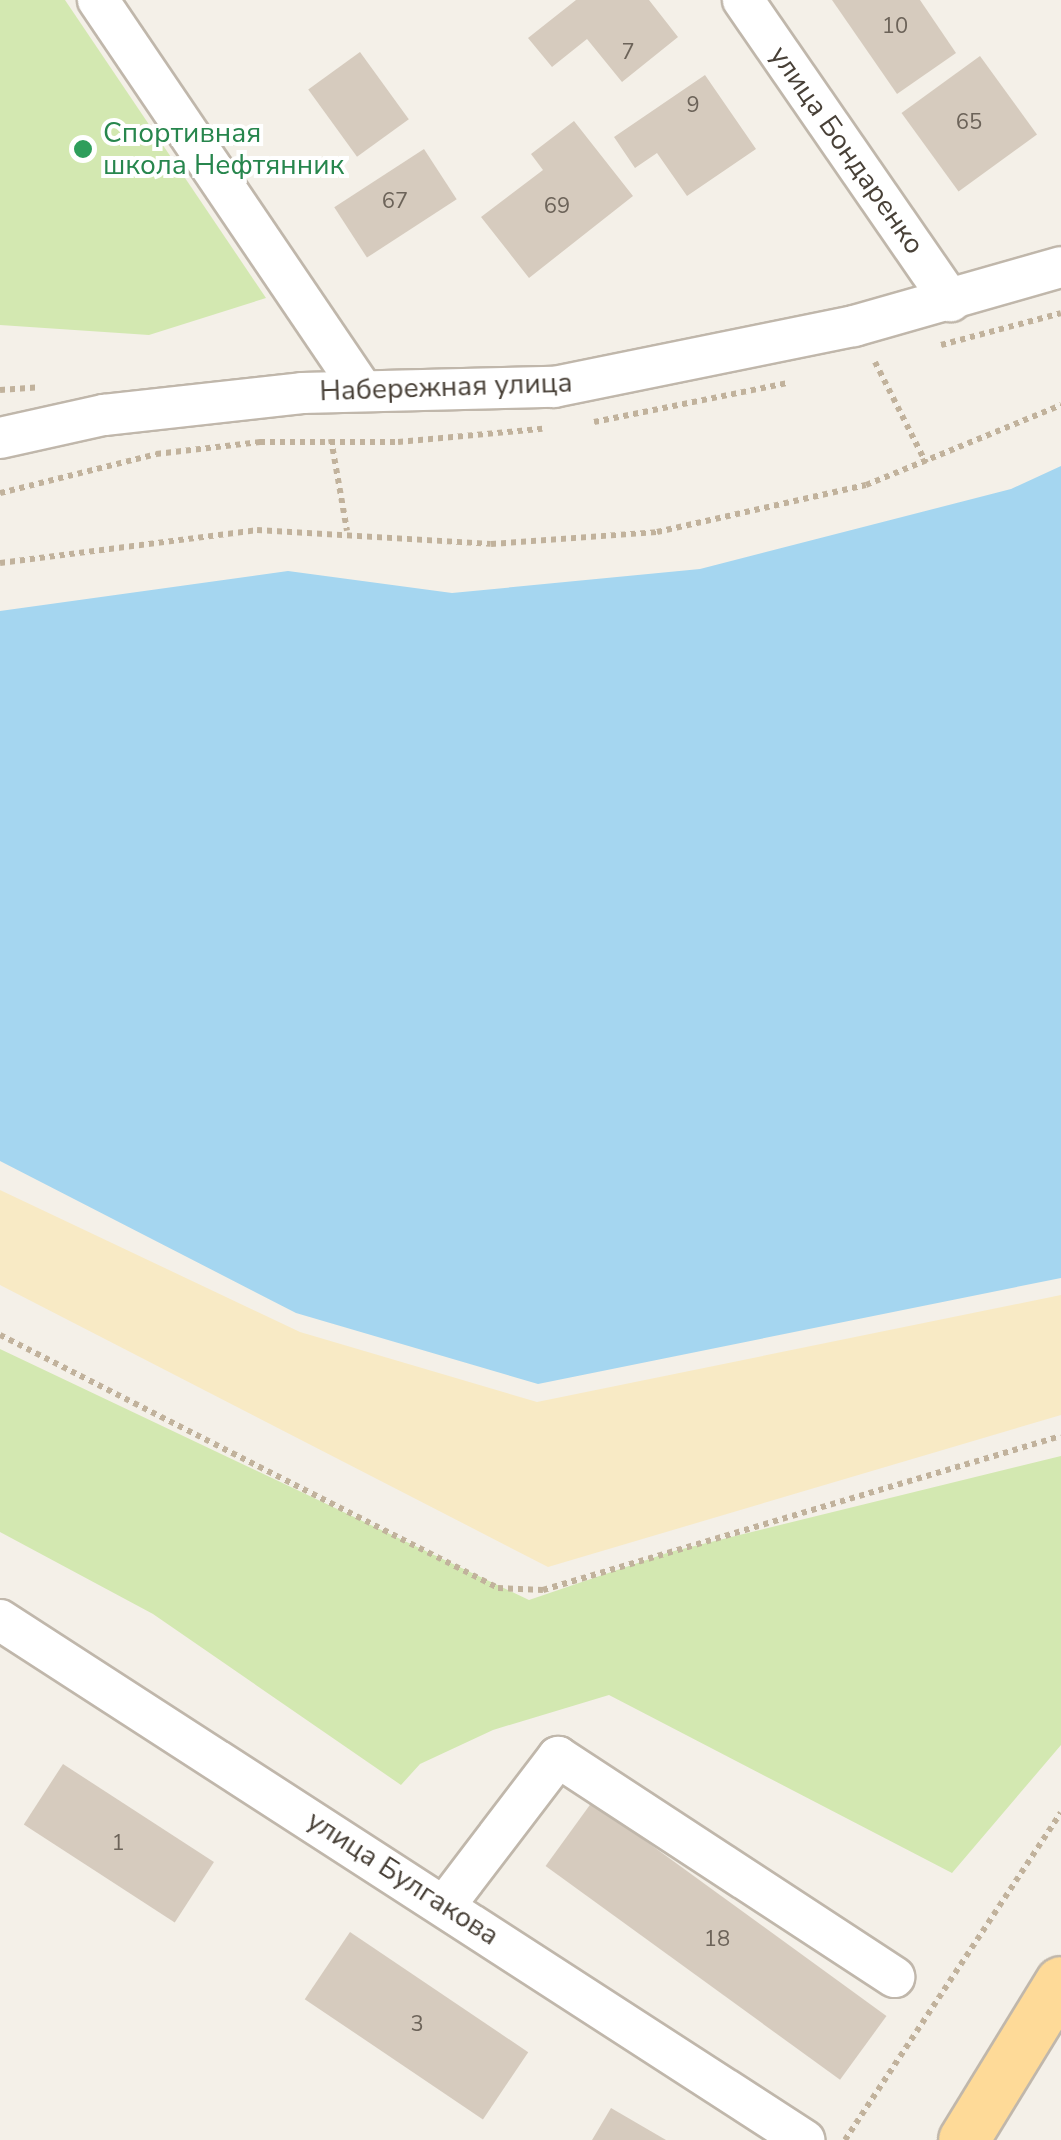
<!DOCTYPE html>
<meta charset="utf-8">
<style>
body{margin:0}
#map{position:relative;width:1061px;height:2140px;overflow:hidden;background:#f4f0e8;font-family:"Nunito Sans",sans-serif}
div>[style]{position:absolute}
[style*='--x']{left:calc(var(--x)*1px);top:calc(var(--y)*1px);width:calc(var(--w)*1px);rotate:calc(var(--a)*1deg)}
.green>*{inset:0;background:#d3e8b1}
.sand>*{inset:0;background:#f8eac5}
.water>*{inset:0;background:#a5d6f0}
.building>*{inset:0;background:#d6cbbe;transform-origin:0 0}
.path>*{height:6px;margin-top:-3px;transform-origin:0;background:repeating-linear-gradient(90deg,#c1b29c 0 5px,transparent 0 10px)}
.roads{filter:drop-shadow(2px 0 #c0b7ab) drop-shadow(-2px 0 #c0b7ab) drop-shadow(0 2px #c0b7ab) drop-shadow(0 -2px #c0b7ab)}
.minor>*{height:40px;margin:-20px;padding:0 20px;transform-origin:20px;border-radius:20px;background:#fff}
.major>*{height:50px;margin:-25px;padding:0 25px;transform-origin:25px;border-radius:25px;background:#feda98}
.dots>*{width:28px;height:28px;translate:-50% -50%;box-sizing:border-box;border:5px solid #fff;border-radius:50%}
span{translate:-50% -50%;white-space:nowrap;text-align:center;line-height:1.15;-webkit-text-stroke:8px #fff;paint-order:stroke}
.number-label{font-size:22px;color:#6c6359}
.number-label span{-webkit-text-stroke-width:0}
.leisure-label{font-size:28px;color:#27864d}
.left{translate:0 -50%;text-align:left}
.street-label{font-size:28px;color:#484037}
</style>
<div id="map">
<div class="green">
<div style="clip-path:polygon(0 0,65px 0,266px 298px,149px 335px,0 325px)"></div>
<div style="clip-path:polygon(0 1349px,529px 1600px,670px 1552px,1061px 1456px,1061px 1745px,952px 1873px,609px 1695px,493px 1730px,420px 1764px,401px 1785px,153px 1614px,0 1532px)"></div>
</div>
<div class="sand">
<div style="clip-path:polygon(0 1190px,300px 1332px,537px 1402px,1061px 1295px,1061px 1415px,548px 1567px,0 1285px)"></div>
</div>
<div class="water">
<div style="clip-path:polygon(1061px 466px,1061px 1278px,538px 1384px,296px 1313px,0 1161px,0 611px,288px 571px,452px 593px,700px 569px,1011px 489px)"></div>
</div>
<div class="building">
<div style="clip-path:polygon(576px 0,649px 0,678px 37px,622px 82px,587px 39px,552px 67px,528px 38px)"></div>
<div style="clip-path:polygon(832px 0,920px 0,956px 53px,897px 94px)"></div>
<div style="left:360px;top:52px;width:83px;height:64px;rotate:54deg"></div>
<div style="left:980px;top:56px;width:97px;height:97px;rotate:54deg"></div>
<div style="clip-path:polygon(705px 75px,756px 149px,687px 196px,657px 153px,635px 168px,614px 137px)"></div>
<div style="clip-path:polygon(574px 121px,633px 196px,529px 278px,481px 217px,543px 170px,531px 154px)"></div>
<div style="left:424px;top:149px;width:60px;height:107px;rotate:57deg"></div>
<div style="left:63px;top:1764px;width:180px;height:72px;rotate:33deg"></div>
<div style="left:592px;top:1802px;width:364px;height:79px;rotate:36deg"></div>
<div style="left:350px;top:1932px;width:215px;height:81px;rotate:34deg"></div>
<div style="clip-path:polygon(611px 2108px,666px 2140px,592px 2140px)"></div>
</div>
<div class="path">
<div style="--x:941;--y:345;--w:124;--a:-14.9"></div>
<div style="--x:875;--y:362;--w:113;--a:63.2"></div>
<div style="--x:0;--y:390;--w:39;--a:-4"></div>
<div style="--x:594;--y:422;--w:198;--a:-11.4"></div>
<div style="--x:331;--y:439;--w:93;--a:80.1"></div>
<div style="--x:0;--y:493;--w:161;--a:-14"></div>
<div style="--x:156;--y:454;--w:105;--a:-6.6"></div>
<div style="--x:260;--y:442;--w:138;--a:0"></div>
<div style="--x:398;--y:442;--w:145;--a:-5.2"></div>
<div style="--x:0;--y:563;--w:259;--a:-7.3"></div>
<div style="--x:257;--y:530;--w:234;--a:3.4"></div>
<div style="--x:491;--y:544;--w:166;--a:-4.1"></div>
<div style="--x:657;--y:532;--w:214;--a:-12.7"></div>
<div style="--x:866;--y:485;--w:211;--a:-22.3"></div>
<div style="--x:0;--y:1335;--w:559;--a:26.93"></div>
<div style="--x:498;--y:1588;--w:45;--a:2.5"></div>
<div style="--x:543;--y:1590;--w:540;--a:-16.56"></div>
<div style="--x:845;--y:2140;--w:392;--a:-56.6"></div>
</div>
<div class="roads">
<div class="minor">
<div style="--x:98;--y:0;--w:470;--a:55.9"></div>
<div style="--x:743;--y:0;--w:366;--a:55.4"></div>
<div style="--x:0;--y:438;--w:107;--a:-12.5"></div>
<div style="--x:104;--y:415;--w:199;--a:-6.3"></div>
<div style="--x:302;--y:393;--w:252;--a:-1.4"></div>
<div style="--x:554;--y:387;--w:306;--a:-11.5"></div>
<div style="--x:854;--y:326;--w:215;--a:-15.9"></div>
<div style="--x:0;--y:1620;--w:958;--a:32.89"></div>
<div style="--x:446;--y:1904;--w:185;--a:-52.7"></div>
<div style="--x:558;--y:1757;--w:402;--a:33.2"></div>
</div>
<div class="major">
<div style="--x:964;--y:2140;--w:185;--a:-58.5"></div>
</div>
</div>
<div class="dots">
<div style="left:83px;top:149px;background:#2e9e5b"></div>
</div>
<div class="number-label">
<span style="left:895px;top:27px">10</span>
<span style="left:628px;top:53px">7</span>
<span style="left:693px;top:106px">9</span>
<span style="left:969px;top:123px">65</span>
<span style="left:395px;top:202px">67</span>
<span style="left:557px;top:207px">69</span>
<span style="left:118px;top:1844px">1</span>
<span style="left:717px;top:1940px">18</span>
<span style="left:417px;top:2025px">3</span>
</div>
<div class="leisure-label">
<span class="left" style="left:103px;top:149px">Спортивная<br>школа Нефтянник</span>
</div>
<div class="street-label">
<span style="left:847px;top:150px;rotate:55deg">улица Бондаренко</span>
<span style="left:446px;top:387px;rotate:-2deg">Набережная улица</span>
<span style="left:403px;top:1878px;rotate:33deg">улица Булгакова</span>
</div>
</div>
